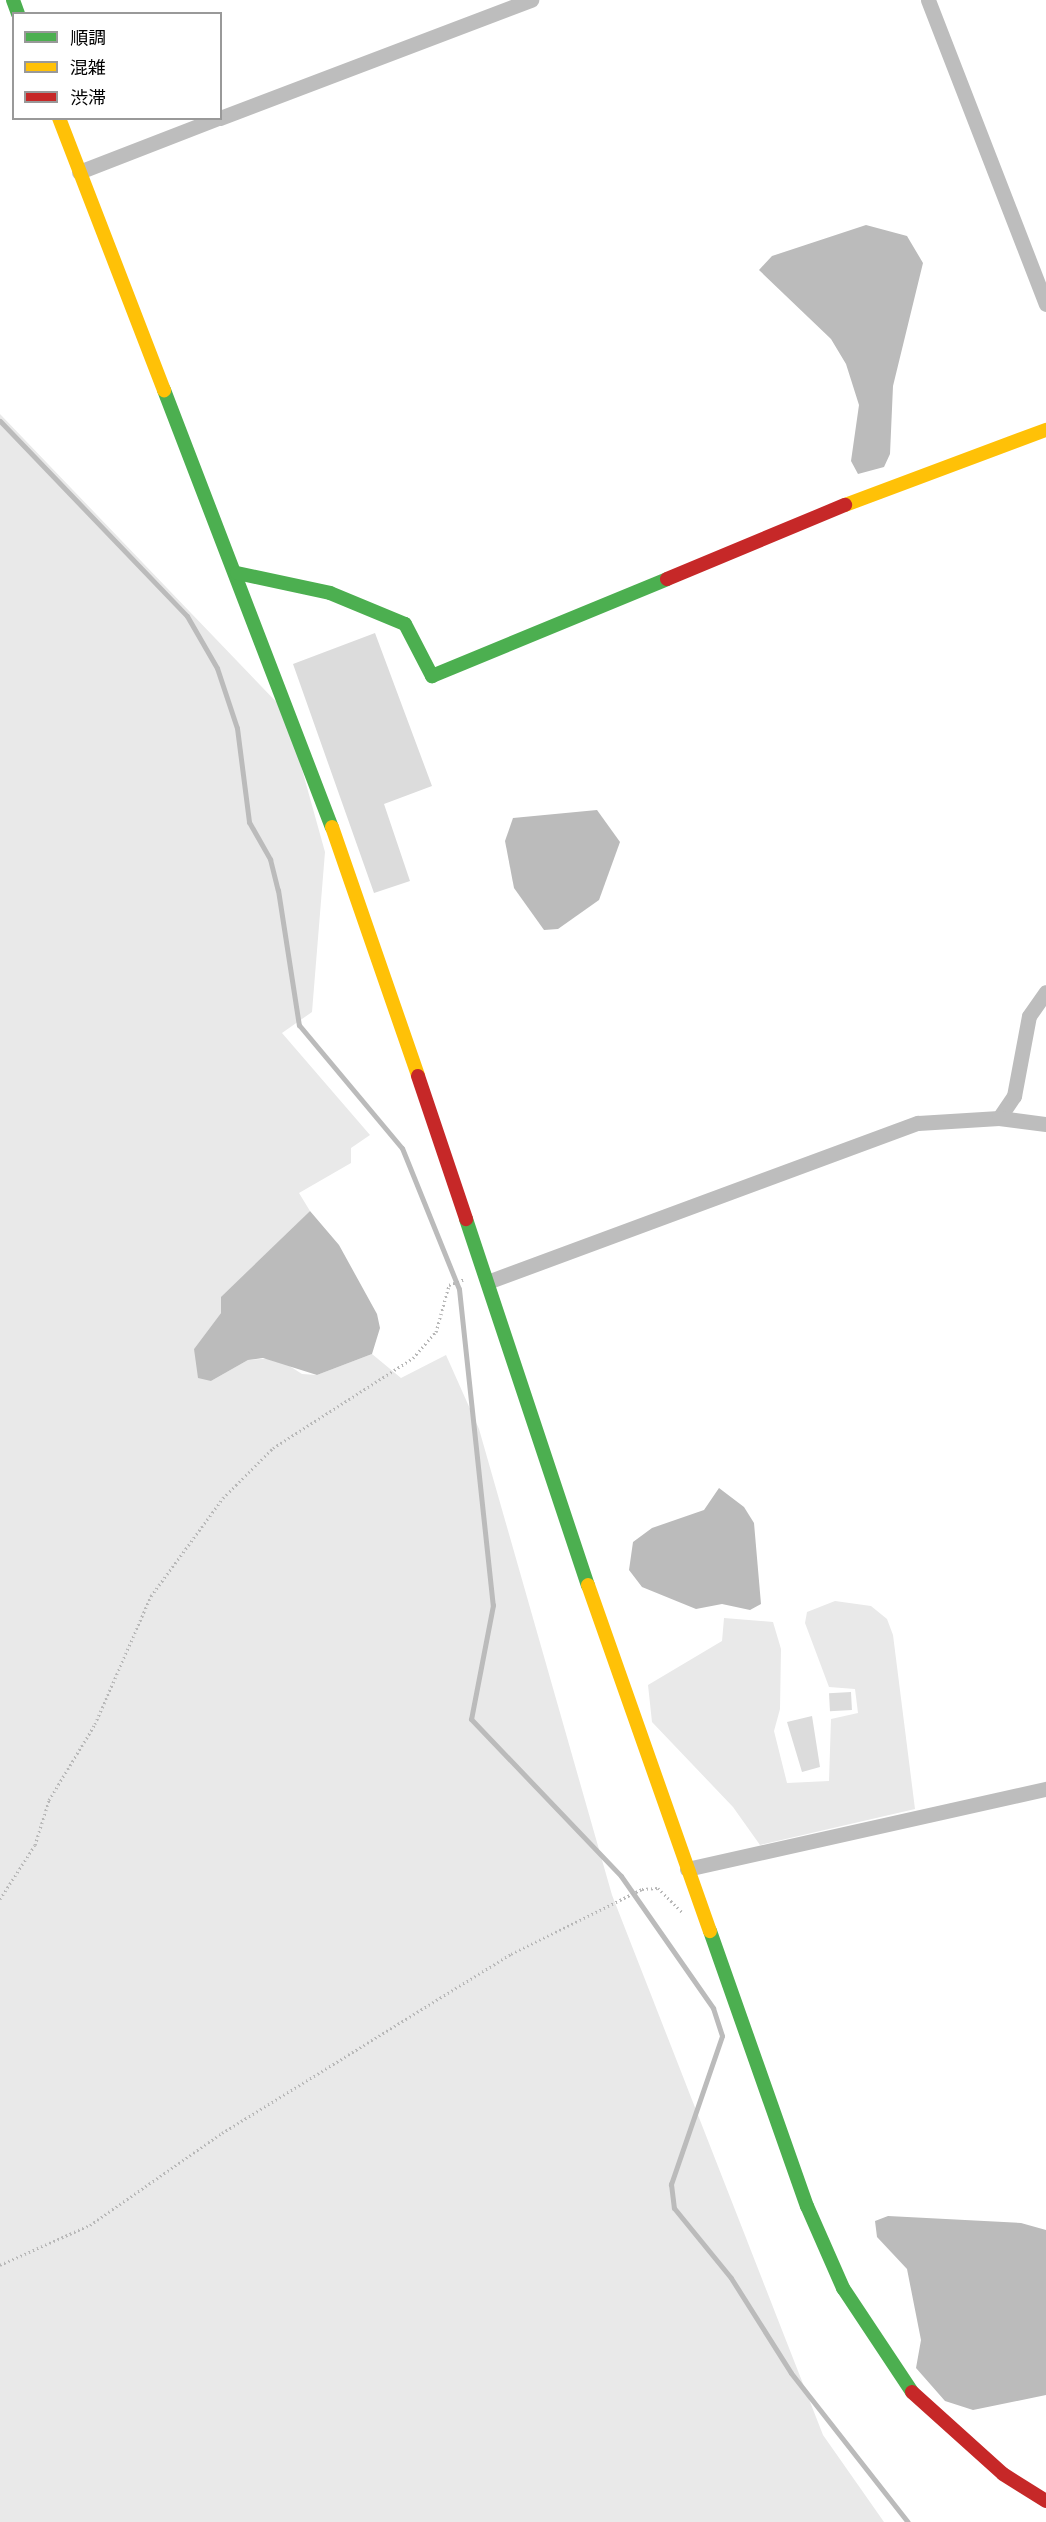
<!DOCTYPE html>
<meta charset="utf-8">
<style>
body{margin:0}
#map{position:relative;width:1046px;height:2522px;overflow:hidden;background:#fff;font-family:Jost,"Noto Sans JP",sans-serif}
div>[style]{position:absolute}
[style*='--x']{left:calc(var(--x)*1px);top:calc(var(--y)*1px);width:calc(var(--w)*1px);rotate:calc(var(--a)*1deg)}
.green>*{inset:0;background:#e9e9e9}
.water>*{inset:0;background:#bbb}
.stream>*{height:5px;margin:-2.5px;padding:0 2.5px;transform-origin:2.5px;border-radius:2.5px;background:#bbb}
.building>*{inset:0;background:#dcdcdc;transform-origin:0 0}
.path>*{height:3px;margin-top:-1.5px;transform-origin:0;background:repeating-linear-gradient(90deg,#b8b8b8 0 1.5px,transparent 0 4.5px)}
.street>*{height:15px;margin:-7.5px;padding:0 7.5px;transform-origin:7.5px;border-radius:7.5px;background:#bdbdbd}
.fast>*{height:14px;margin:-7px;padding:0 7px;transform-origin:7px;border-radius:7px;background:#4caf50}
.slow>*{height:14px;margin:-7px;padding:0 7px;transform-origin:7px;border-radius:7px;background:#ffc107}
.jam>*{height:14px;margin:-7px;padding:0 7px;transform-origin:7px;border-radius:7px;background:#c62828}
span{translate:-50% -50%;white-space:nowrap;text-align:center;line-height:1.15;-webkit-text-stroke:4.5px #fff;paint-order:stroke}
.legend{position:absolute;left:12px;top:12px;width:210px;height:108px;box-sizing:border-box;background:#fff;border:2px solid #999;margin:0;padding:8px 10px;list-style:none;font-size:18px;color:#000}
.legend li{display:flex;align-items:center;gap:12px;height:30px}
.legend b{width:30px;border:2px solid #999}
</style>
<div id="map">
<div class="green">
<div style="clip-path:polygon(0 414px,286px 712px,325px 852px,312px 1012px,282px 1033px,370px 1135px,351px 1148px,351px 1163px,299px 1193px,310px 1211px,222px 1297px,221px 1313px,194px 1349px,211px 1381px,248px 1360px,277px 1358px,302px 1374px,317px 1375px,372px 1354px,401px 1378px,446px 1355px,479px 1429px,612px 1895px,823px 2435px,884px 2522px,0 2522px)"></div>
<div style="clip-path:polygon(835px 1601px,871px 1606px,887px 1619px,893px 1635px,915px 1809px,760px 1845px,733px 1807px,652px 1722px,648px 1685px,722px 1641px,724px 1618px,773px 1622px,781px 1649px,780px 1709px,774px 1731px,787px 1783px,829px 1781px,831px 1719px,858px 1713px,855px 1689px,829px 1687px,805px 1623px,807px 1612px)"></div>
</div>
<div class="water">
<div style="clip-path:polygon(866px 225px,907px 236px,923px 263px,893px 386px,890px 454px,884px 467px,858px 474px,851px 461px,859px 405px,846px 364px,831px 339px,759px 270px,772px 256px)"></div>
<div style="clip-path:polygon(597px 810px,620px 842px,599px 900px,558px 929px,544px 930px,514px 888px,505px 841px,513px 818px)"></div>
<div style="clip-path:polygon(310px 1211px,339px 1245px,377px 1314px,380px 1328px,372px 1354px,317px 1375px,263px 1358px,248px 1360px,211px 1381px,198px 1378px,194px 1349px,221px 1313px,221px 1297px)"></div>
<div style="clip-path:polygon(719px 1488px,744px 1507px,754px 1523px,761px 1604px,750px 1610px,722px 1604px,696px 1609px,642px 1587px,629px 1570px,633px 1542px,652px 1528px,704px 1510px)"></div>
<div style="clip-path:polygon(888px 2216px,1021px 2223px,1046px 2230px,1046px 2395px,973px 2410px,945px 2401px,916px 2368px,921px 2340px,907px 2269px,877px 2237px,875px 2221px)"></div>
</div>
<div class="stream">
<div style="--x:0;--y:421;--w:270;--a:46.2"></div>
<div style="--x:187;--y:616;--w:60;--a:60"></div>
<div style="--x:217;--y:668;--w:63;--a:71.6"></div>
<div style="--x:237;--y:728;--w:95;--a:82.7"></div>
<div style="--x:249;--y:822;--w:43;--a:60.4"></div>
<div style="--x:270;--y:859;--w:32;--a:76"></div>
<div style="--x:278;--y:890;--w:137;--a:81.2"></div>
<div style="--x:299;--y:1025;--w:160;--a:50.1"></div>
<div style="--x:402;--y:1148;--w:152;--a:68"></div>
<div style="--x:459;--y:1289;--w:318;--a:83.9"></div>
<div style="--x:493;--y:1605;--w:116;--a:100.9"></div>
<div style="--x:471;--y:1719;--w:217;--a:46.3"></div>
<div style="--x:621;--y:1876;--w:161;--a:55.1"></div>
<div style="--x:713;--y:2008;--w:29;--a:72"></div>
<div style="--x:722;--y:2036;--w:157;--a:109"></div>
<div style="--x:671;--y:2184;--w:24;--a:83"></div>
<div style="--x:674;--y:2208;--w:90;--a:50.8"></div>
<div style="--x:731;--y:2278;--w:112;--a:57.7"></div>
<div style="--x:791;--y:2373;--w:189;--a:51.9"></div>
</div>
<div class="building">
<div style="clip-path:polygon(375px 633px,432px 786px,384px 804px,410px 881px,374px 893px,293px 664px)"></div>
<div style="left:851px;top:1692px;width:18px;height:22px;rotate:87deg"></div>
<div style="clip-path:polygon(812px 1716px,820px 1767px,802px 1772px,787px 1722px)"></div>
</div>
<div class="path">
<div style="--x:0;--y:1899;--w:64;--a:-57.1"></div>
<div style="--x:35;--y:1845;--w:47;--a:-72.7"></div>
<div style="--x:49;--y:1800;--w:89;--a:-58.8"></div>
<div style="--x:95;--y:1724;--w:140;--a:-66.4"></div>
<div style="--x:151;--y:1596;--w:122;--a:-53.7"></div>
<div style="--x:223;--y:1498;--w:71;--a:-45"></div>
<div style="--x:273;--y:1448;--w:166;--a:-32.7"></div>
<div style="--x:413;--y:1358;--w:35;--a:-49"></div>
<div style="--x:436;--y:1332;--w:49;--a:-74.5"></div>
<div style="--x:449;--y:1285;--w:17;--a:-21"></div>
<div style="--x:0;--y:2265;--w:98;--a:-24"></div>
<div style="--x:90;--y:2225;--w:161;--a:-34.9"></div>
<div style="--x:222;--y:2133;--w:340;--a:-31.8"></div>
<div style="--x:511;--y:1954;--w:146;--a:-26.4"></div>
<div style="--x:642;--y:1889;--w:16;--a:-4"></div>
<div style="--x:658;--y:1888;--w:34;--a:45"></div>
</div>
<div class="street">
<div style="--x:928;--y:0;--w:326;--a:68.8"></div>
<div style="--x:220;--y:118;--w:333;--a:-20.8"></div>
<div style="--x:79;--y:172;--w:149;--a:-21.2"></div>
<div style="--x:999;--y:1118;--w:27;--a:-56"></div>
<div style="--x:1014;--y:1096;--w:81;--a:-79.4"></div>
<div style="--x:1029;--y:1016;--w:29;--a:-55"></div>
<div style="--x:490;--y:1281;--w:456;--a:-20.3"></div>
<div style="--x:918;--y:1123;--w:81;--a:-3.5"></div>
<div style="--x:999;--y:1118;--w:47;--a:7.3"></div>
<div style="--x:687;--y:1869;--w:368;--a:-12.6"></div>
</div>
<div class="fast">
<div style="--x:13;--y:0;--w:15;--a:70"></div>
<div style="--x:164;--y:390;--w:468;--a:69"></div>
<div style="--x:237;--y:573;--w:95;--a:12.1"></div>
<div style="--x:330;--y:593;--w:81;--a:22.5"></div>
<div style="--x:405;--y:624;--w:59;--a:62.6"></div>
<div style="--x:432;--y:676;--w:254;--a:-22.4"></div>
<div style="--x:466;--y:1219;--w:386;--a:71.6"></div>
<div style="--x:710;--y:1931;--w:292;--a:70.6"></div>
<div style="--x:807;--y:2206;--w:90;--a:66.3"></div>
<div style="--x:843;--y:2288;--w:125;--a:56.4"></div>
</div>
<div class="slow">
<div style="--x:59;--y:118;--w:292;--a:68.9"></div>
<div style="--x:845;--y:505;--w:215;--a:-20.5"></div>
<div style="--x:332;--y:827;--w:263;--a:70.9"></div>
<div style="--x:588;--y:1585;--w:367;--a:70.6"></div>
</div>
<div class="jam">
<div style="--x:667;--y:579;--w:193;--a:-22.6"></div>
<div style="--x:418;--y:1076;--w:151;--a:71.4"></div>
<div style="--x:912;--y:2392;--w:122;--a:42"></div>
<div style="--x:1003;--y:2474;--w:51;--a:32.1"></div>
</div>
<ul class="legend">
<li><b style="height:8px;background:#4caf50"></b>順調</li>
<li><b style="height:8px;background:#ffc107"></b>混雑</li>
<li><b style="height:8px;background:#c62828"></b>渋滞</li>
</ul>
</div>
